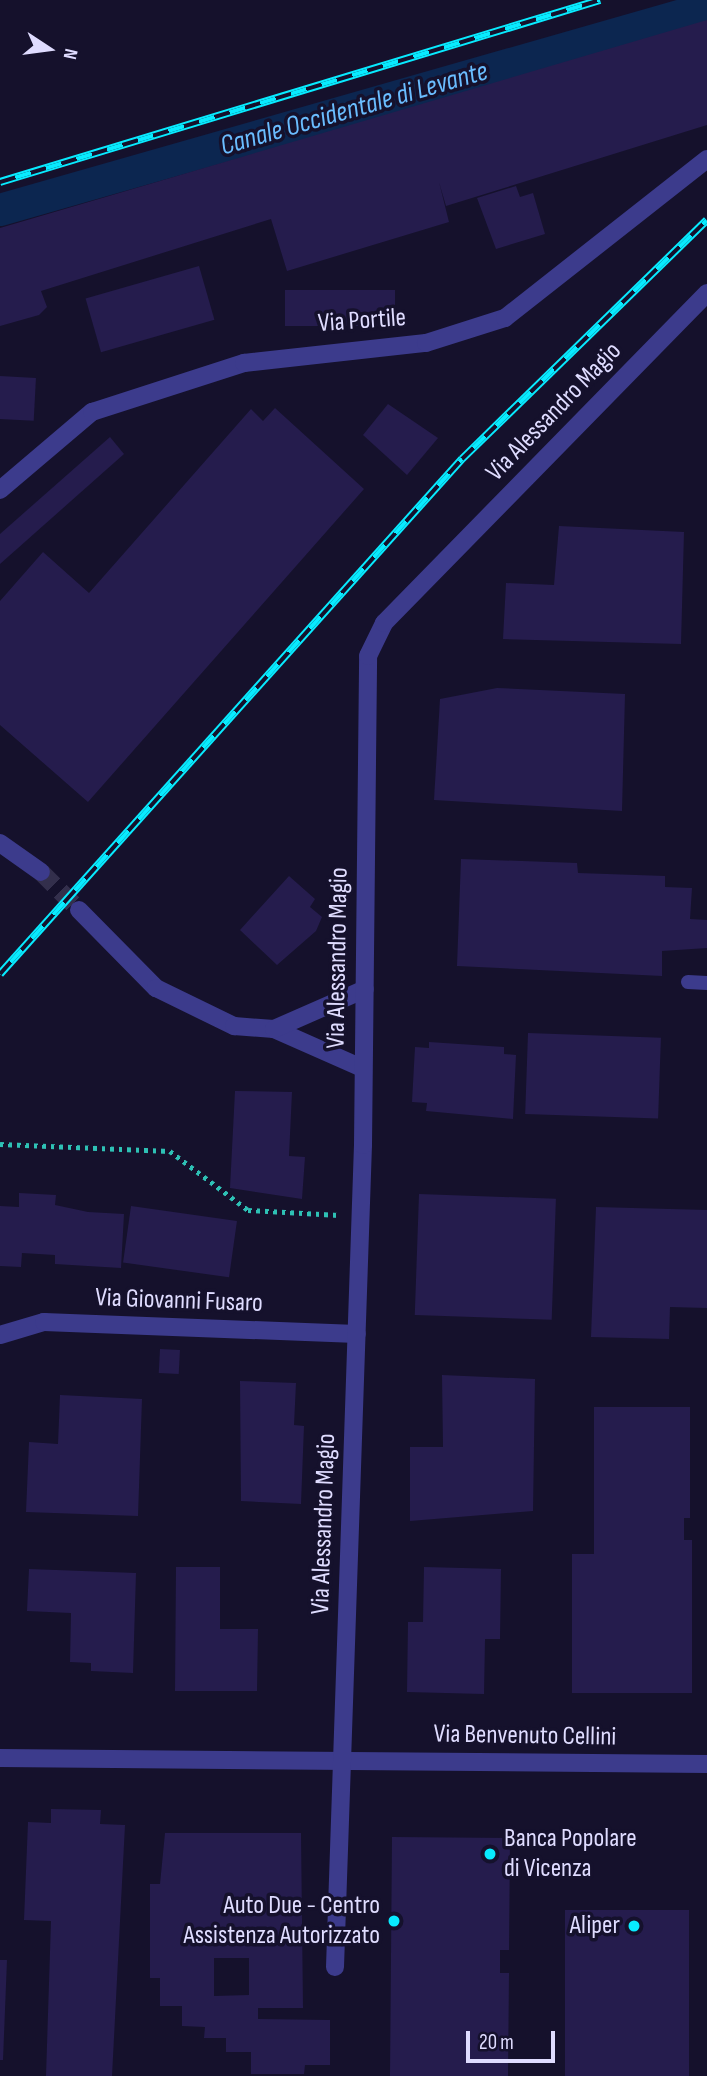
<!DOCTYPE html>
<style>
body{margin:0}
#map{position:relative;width:707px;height:2076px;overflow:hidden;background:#15112c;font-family:"Sofia Sans Condensed",sans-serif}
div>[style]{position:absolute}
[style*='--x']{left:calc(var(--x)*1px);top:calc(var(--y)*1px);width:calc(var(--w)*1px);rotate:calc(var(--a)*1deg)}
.canal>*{height:32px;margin:-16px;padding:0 16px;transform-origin:16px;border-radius:16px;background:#0c2650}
.building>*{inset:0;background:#251c4d;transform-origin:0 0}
.street-tunnel>*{height:18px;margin-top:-9px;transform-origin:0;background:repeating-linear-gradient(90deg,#332f4c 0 18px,transparent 0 27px)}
.path>*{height:4.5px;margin-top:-2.25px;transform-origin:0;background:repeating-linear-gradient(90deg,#2ec1b5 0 3.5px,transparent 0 8.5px)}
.lane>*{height:14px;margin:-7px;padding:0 7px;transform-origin:7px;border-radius:7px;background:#3c3b8c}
.street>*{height:18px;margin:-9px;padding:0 9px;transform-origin:9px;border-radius:9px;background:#3c3b8c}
.rail>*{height:8px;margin-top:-4px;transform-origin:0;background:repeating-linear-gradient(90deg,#15112c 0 16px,#08ebff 0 32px);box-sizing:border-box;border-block:2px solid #08ebff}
.dots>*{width:19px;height:19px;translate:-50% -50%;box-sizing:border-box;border:4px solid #15112c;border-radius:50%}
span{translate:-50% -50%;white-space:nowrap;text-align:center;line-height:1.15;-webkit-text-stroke:7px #15112c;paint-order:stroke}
.street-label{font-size:26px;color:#dfdcff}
.poi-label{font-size:26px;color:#dfdcff}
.left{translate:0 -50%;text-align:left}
.right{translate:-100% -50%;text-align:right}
.water-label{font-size:28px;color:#6abdff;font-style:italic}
.north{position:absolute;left:14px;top:14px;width:70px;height:70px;-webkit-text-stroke:5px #15112c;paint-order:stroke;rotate:103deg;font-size:19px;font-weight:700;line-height:28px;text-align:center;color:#dfdcff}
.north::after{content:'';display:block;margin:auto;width:24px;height:32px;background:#dfdcff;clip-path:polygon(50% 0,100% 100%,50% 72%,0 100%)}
.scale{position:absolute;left:466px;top:2031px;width:89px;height:32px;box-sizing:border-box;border:4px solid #dfdcff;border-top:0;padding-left:9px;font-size:21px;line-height:24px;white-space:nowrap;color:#dfdcff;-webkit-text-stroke:5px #15112c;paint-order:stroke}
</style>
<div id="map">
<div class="canal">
<div style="--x:0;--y:210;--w:735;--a:-15.95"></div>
</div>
<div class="building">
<div style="clip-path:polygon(707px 20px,707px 125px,446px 206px,439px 182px,449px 222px,287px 271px,271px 219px,41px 291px,47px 307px,39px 315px,0 326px,0 228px)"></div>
<div style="clip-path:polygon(516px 186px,520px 197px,533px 193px,545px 234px,496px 249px,477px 198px)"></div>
<div style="left:199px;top:266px;width:56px;height:118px;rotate:74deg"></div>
<div style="left:285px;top:290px;width:110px;height:36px"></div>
<div style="left:0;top:376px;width:36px;height:43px;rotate:3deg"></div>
<div style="clip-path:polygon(388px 404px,438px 438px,407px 475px,363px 435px)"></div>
<div style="clip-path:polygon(275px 408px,364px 489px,88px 802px,0 725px,0 601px,43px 552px,89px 593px,251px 409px,263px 421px)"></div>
<div style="clip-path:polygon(110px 437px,124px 454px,0 564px,0 534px)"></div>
<div style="clip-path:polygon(559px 526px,684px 532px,681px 644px,503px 639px,506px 583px,554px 585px)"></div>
<div style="clip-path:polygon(497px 688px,625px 694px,622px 811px,434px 800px,440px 699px)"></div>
<div style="clip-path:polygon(461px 859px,577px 863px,578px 873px,665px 876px,665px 887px,692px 888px,690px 919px,707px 920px,707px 948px,662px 951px,662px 976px,457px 966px)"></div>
<div style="clip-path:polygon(289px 876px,315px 899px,310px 907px,322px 917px,316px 931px,277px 965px,240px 930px)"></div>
<div style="left:528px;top:1033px;width:133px;height:81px;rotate:2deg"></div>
<div style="clip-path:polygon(429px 1042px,504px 1047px,504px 1054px,516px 1055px,513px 1119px,426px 1111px,427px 1103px,412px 1102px,415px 1047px,429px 1048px)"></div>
<div style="clip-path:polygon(235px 1091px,292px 1092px,289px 1156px,305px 1157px,302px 1199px,230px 1188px)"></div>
<div style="clip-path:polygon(19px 1193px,56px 1195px,55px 1205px,88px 1212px,124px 1214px,121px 1268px,55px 1264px,55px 1255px,22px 1253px,21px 1267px,0 1266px,0 1206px,19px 1207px)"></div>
<div style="left:419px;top:1194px;width:137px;height:121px;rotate:2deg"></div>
<div style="left:131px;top:1206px;width:107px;height:57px;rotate:8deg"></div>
<div style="clip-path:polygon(596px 1207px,707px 1210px,707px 1308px,670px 1307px,669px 1339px,591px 1337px)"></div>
<div style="left:160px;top:1349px;width:20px;height:24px;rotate:3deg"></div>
<div style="clip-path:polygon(442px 1375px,535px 1379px,533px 1511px,410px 1521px,410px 1447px,443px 1447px)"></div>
<div style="clip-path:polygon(240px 1381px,296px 1383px,294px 1425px,304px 1426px,301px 1504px,241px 1501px)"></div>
<div style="clip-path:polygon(60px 1395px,142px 1399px,138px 1516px,26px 1512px,29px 1442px,58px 1444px)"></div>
<div style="clip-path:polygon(594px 1407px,690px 1407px,690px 1518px,684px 1518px,684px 1540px,692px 1540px,692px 1693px,572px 1693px,572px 1554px,594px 1554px)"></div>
<div style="clip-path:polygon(176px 1567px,220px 1567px,220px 1629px,258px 1629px,257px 1691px,175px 1691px)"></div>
<div style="clip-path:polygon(424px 1567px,501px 1569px,500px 1639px,485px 1639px,484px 1694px,407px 1692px,408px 1622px,423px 1622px)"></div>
<div style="clip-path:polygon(29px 1569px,136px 1573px,133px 1673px,91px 1671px,91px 1663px,70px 1662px,71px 1613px,27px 1611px)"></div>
<div style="clip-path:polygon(51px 1809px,101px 1810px,100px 1824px,125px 1825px,112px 2076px,46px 2076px,51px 1921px,24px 1920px,28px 1822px,51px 1823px)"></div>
<div style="clip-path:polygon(evenodd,165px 1833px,301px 1833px,303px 2008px,258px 2008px,258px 2019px,330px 2020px,330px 2065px,305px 2065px,304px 2074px,251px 2074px,251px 2052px,226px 2052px,226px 2038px,204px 2038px,205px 2027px,182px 2026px,182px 2006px,160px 2006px,160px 1978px,150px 1978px,150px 1884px,160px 1884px,165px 1833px,214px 1958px,249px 1958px,249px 1995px,214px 1996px,214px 1958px)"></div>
<div style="clip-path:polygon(392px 1837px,510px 1838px,509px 1950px,500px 1950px,500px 1973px,509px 1973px,508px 2076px,390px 2076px)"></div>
<div style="left:689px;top:1910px;width:166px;height:124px;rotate:90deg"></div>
<div style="clip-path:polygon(0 1960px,7px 1960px,3px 2060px,0 2060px)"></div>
</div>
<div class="street-tunnel">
<div style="--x:41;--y:872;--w:54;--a:45"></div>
</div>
<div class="path">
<div style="--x:0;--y:1144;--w:170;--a:2.4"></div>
<div style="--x:170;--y:1151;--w:98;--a:37.1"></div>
<div style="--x:248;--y:1210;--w:91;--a:3.1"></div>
</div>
<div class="lane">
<div style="--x:688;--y:982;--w:19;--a:3"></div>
</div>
<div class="street">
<div style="--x:0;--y:490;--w:121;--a:-40.3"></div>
<div style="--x:92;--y:412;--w:160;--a:-17.9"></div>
<div style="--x:244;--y:363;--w:183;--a:-6.3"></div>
<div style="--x:426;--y:343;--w:83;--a:-17.6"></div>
<div style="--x:505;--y:318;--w:257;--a:-38.2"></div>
<div style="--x:0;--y:843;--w:50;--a:35.3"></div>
<div style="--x:79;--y:910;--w:110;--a:45.4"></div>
<div style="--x:156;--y:988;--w:87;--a:26"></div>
<div style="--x:234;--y:1026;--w:40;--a:4.3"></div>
<div style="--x:274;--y:1029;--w:96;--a:23.9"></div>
<div style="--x:274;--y:1029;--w:99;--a:-23.7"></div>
<div style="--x:0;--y:1335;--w:46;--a:-16.5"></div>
<div style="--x:44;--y:1322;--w:313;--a:2.2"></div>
<div style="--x:0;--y:1758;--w:707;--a:0.49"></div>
<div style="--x:335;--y:1967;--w:822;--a:-88.05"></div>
<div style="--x:363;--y:1145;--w:489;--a:-89.4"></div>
<div style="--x:368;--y:656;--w:37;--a:-64"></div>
<div style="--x:384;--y:623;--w:462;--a:-45.6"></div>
</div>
<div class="rail">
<div style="--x:0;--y:182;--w:627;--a:-16.87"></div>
<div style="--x:0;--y:974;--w:692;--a:-48.11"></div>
<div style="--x:462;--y:459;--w:342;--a:-44.3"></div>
</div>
<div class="dots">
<div style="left:490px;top:1854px;background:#08ebff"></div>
<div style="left:394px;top:1921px;background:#08ebff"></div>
<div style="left:634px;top:1926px;background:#08ebff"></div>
</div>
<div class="street-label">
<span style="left:362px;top:321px;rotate:-4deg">Via Portile</span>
<span style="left:554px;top:412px;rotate:-46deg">Via Alessandro Magio</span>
<span style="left:338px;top:958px;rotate:-89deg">Via Alessandro Magio</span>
<span style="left:179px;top:1301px;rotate:2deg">Via Giovanni Fusaro</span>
<span style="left:324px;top:1524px;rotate:-88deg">Via Alessandro Magio</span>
<span style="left:525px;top:1736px;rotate:1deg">Via Benvenuto Cellini</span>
</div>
<div class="poi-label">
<span class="left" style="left:504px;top:1854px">Banca Popolare<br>di Vicenza</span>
<span class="right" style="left:380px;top:1921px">Auto Due - Centro<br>Assistenza Autorizzato</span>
<span class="right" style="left:620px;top:1926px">Aliper</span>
</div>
<div class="water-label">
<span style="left:354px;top:109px;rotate:-16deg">Canale Occidentale di Levante</span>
</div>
<div class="north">N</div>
<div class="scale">20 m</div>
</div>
